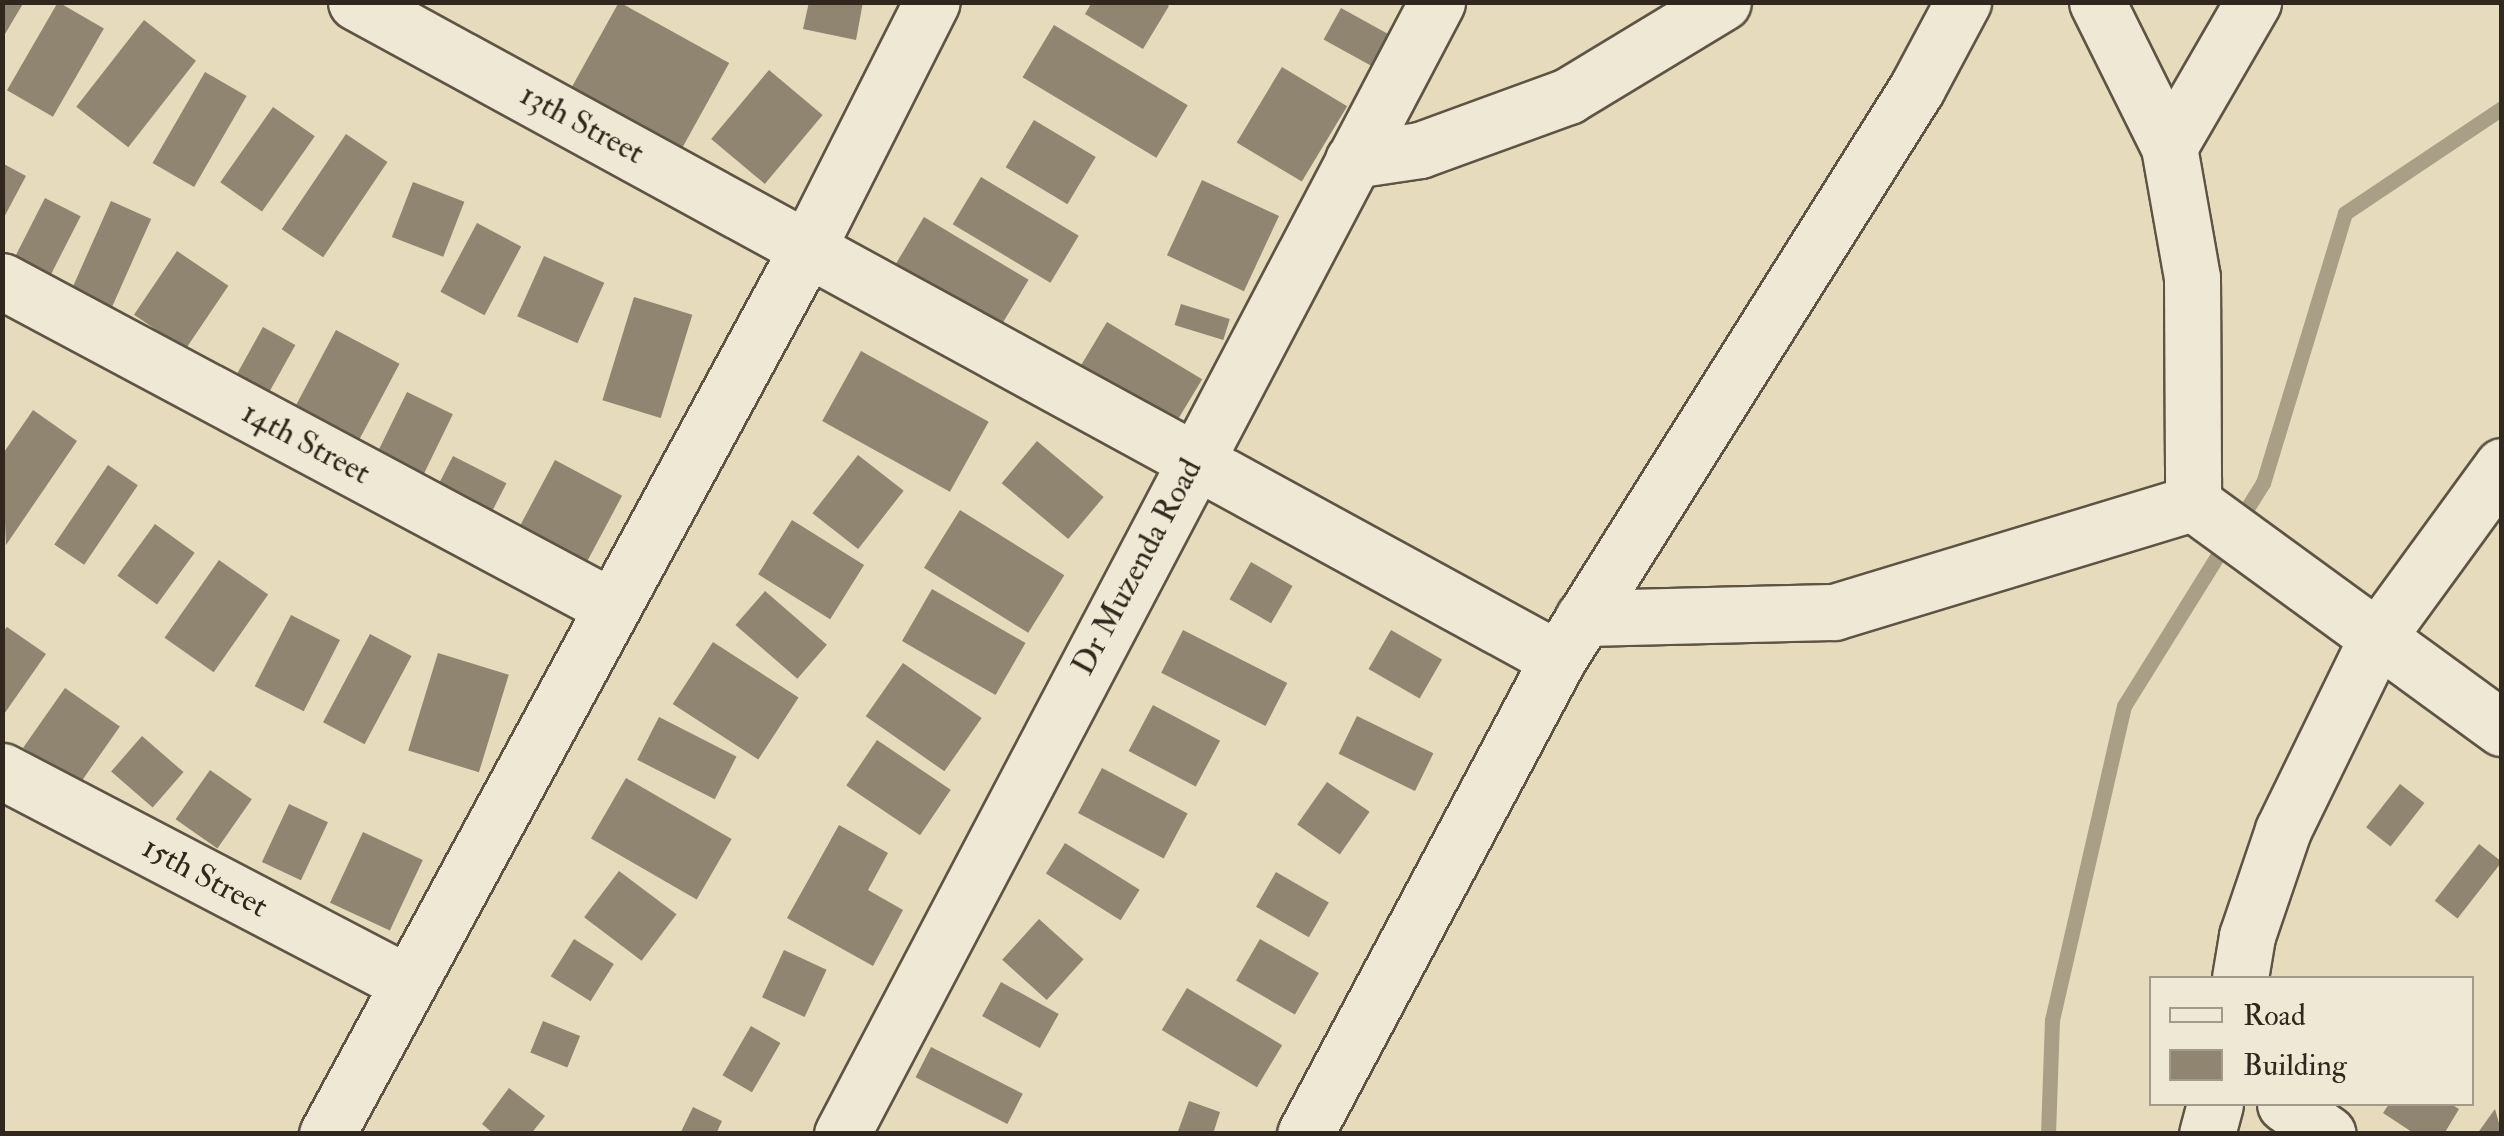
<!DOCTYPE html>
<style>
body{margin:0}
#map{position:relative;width:2504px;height:1136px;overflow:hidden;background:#e6dbbd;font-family:"IM FELL Double Pica",serif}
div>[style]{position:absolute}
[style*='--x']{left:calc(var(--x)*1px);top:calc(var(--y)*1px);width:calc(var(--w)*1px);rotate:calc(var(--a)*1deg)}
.stream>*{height:15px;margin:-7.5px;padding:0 7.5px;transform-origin:7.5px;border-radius:7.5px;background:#a99e86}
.building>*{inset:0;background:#908570;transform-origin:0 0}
.roads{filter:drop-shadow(2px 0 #5f5444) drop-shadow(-2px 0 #5f5444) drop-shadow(0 2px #5f5444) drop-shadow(0 -2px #5f5444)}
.minor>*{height:55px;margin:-27.5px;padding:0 27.5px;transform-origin:27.5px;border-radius:27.5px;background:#efe8d4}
span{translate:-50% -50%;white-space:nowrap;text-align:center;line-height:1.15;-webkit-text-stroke:8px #efe8d4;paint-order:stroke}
.street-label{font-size:32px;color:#32271c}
.frame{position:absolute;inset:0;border:5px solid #32271c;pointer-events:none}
.legend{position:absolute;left:2149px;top:976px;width:325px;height:130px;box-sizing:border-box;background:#efe8d4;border:2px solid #a39b8a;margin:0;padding:12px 18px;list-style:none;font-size:30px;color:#32271c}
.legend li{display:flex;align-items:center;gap:20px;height:50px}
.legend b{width:50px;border:2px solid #a39b8a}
</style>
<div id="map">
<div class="stream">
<div style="--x:2048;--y:1134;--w:114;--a:-88"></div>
<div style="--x:2052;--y:1020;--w:322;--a:-77.1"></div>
<div style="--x:2124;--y:706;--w:263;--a:-58.1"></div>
<div style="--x:2263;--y:483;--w:282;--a:-73.1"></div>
<div style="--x:2345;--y:213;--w:189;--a:-33.8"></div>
</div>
<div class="building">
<div style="clip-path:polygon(2px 2px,24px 2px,2px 39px)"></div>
<div style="left:58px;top:2px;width:53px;height:102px;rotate:30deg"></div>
<div style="left:619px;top:2px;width:126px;height:97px;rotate:29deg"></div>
<div style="clip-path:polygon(809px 2px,863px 2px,856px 40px,803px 29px)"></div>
<div style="clip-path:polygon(1092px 2px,1163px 2px,1169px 6px,1143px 49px,1085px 14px)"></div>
<div style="left:1341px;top:8px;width:58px;height:36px;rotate:29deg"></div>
<div style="left:144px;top:20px;width:66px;height:110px;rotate:38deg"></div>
<div style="left:1054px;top:25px;width:156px;height:61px;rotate:31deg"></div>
<div style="left:1282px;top:67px;width:76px;height:88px;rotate:31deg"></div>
<div style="left:769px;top:70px;width:70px;height:90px;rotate:40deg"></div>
<div style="left:205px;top:72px;width:48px;height:105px;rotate:30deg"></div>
<div style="left:273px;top:107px;width:51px;height:92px;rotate:35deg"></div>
<div style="left:1034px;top:120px;width:72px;height:55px;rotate:31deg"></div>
<div style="left:346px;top:134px;width:50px;height:115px;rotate:34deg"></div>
<div style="clip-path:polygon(2px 163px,26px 176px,2px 221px)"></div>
<div style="left:981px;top:177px;width:114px;height:55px;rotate:31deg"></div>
<div style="left:1202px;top:180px;width:85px;height:83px;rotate:25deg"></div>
<div style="left:413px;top:182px;width:55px;height:59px;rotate:21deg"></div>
<div style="left:45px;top:198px;width:40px;height:77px;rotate:27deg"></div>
<div style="left:111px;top:201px;width:44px;height:107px;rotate:24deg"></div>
<div style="left:924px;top:217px;width:122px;height:72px;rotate:31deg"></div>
<div style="left:477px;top:223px;width:50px;height:78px;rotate:28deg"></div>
<div style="left:177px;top:251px;width:62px;height:77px;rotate:34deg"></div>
<div style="left:544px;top:256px;width:66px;height:66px;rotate:24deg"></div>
<div style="left:634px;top:297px;width:61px;height:108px;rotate:17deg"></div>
<div style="left:1181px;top:304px;width:51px;height:22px;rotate:17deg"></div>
<div style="left:1107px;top:322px;width:111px;height:62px;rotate:31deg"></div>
<div style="left:263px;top:327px;width:37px;height:63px;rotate:29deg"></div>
<div style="left:336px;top:330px;width:72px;height:111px;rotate:28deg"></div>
<div style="left:861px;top:351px;width:146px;height:80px;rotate:29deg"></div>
<div style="left:407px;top:392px;width:51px;height:83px;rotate:26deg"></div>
<div style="clip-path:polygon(33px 410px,77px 441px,6px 545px,2px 455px)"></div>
<div style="left:1037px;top:441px;width:87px;height:55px;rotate:40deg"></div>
<div style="left:858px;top:455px;width:58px;height:74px;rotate:38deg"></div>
<div style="left:453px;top:456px;width:60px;height:55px;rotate:27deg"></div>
<div style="left:555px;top:460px;width:76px;height:97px;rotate:28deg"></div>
<div style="left:108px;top:465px;width:36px;height:96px;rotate:34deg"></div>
<div style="left:960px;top:510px;width:123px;height:68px;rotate:32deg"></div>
<div style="left:792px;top:520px;width:85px;height:64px;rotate:32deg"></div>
<div style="left:155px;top:524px;width:49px;height:64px;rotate:36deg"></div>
<div style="left:219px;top:560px;width:60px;height:95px;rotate:35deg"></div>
<div style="left:1251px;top:562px;width:48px;height:43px;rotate:30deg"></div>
<div style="left:932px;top:589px;width:108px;height:60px;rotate:30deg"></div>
<div style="left:765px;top:591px;width:82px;height:45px;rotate:41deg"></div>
<div style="left:291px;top:615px;width:55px;height:80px;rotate:27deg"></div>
<div style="clip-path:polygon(7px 627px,46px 654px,2px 717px,2px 633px)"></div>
<div style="left:1183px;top:630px;width:117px;height:48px;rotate:27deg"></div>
<div style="left:1391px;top:630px;width:59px;height:45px;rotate:30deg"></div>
<div style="left:370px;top:634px;width:47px;height:100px;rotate:28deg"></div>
<div style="left:713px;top:642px;width:102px;height:74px;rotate:33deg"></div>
<div style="left:438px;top:653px;width:74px;height:102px;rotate:17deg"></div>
<div style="left:903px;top:663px;width:96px;height:65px;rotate:35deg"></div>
<div style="left:65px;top:688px;width:67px;height:73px;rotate:35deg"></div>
<div style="left:1153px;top:705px;width:76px;height:52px;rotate:28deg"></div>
<div style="left:1357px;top:716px;width:85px;height:42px;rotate:26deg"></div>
<div style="left:659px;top:717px;width:87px;height:48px;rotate:27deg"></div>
<div style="left:142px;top:736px;width:55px;height:47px;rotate:41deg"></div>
<div style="left:877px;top:740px;width:89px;height:55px;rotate:34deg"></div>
<div style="left:1102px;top:768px;width:97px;height:51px;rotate:28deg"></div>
<div style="left:210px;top:770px;width:51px;height:60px;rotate:35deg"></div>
<div style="left:626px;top:778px;width:122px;height:70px;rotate:30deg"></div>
<div style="left:1327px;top:782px;width:52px;height:52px;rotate:35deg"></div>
<div style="left:2400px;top:784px;width:31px;height:55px;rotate:38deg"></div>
<div style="left:289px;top:804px;width:43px;height:64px;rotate:25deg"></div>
<div style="clip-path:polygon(839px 825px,888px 853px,868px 890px,903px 910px,873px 966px,787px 918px)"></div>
<div style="left:363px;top:832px;width:66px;height:78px;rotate:25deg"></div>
<div style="left:1065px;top:843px;width:88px;height:36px;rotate:32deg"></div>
<div style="left:2479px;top:844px;width:29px;height:72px;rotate:38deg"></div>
<div style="left:619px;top:871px;width:72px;height:58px;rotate:37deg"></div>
<div style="left:1276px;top:872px;width:61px;height:40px;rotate:30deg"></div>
<div style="left:1039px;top:919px;width:60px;height:55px;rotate:42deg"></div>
<div style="left:574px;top:939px;width:47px;height:44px;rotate:32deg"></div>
<div style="left:1260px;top:939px;width:68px;height:48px;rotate:30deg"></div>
<div style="left:784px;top:950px;width:47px;height:52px;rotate:25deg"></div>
<div style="left:1001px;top:982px;width:66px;height:39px;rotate:29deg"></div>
<div style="left:1187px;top:988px;width:111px;height:49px;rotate:31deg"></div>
<div style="left:543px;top:1021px;width:40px;height:34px;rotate:22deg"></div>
<div style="left:751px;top:1026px;width:34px;height:57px;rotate:30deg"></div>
<div style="left:931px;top:1047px;width:103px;height:34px;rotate:27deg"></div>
<div style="clip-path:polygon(509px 1088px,545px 1116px,531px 1134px,494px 1134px,482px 1124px)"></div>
<div style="clip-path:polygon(1189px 1101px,1220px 1112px,1213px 1134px,1177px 1134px)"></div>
<div style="clip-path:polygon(2389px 1104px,2451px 1104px,2459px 1109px,2444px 1134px,2415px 1134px,2383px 1113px)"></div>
<div style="clip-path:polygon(693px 1107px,722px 1121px,716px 1134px,680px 1134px)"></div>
<div style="clip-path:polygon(2495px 1109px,2502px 1134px,2477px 1134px)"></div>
</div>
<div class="roads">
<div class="minor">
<div style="--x:356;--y:2;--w:1370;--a:28.66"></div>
<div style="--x:1558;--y:659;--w:538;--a:118.04"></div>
<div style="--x:2097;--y:2;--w:162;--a:63.6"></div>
<div style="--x:2169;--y:147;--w:133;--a:80"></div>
<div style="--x:2192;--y:278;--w:225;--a:89.7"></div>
<div style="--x:2169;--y:147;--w:168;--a:-59.9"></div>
<div style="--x:1353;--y:160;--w:68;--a:-8.5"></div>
<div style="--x:1420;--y:150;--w:158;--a:-20"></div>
<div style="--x:1568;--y:96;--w:181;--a:-31.2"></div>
<div style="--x:2;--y:281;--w:689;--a:28.13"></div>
<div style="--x:2193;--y:503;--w:382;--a:36.1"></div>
<div style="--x:1583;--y:618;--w:251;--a:-1.4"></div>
<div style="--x:1834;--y:612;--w:375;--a:-16.9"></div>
<div style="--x:1558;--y:659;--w:674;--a:-57.84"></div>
<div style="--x:1917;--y:88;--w:98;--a:-61.9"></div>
<div style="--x:2;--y:771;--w:457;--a:27.6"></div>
<div style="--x:2240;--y:978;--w:43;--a:-80.5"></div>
<div style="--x:2247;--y:936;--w:112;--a:-71.2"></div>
<div style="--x:2283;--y:830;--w:212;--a:-64"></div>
<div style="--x:2376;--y:639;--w:214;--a:-53.9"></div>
<div style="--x:2285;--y:1104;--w:52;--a:34.9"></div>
<div style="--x:327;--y:1134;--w:1011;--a:-61.53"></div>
<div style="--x:809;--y:245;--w:272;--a:-63.2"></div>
<div style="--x:842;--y:1134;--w:1279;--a:-62.27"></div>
<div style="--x:2207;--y:1134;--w:31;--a:-75"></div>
</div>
</div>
<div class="street-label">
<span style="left:582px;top:124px;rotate:28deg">13th Street</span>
<span style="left:306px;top:443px;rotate:28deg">14th Street</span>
<span style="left:1137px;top:567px;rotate:-62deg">Dr Muzenda Road</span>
<span style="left:205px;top:877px;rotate:28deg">15th Street</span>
</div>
<div class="frame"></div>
<ul class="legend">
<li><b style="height:12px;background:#efe8d4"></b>Road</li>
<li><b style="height:28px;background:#908570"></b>Building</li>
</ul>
</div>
